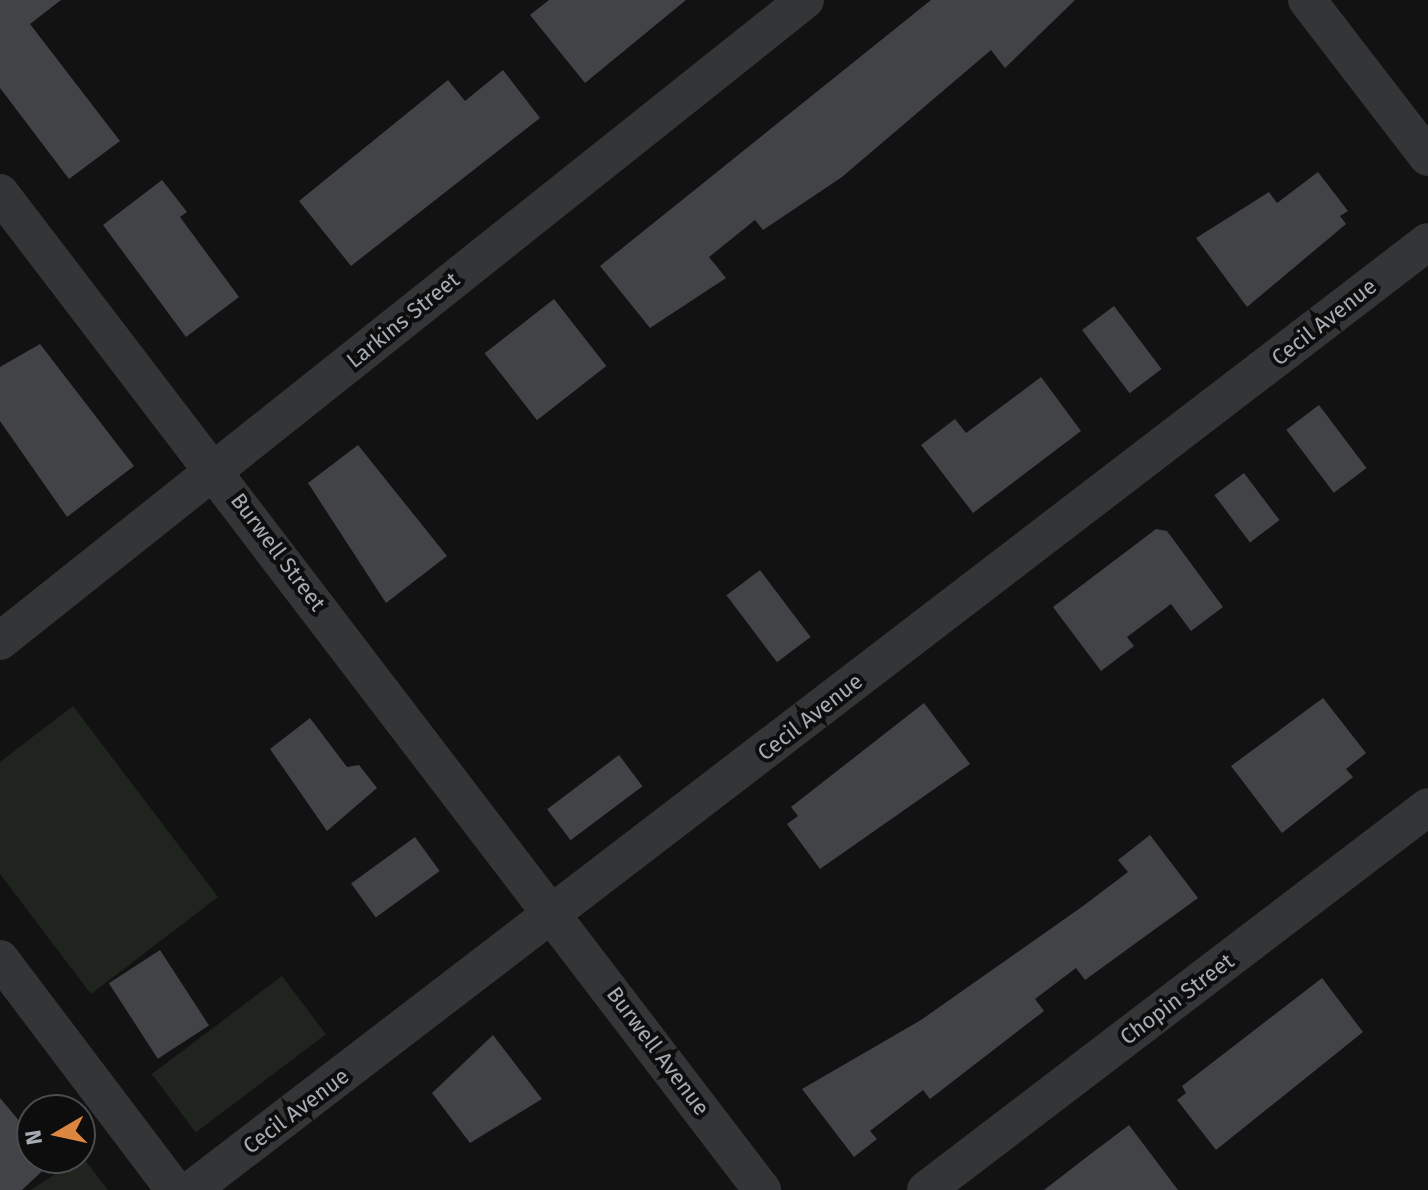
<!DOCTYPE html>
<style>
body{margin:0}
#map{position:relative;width:1428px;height:1190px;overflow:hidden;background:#121213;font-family:"Fira Sans",sans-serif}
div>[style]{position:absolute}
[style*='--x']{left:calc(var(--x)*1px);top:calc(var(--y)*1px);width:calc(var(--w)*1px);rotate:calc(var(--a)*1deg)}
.green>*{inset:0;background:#1f251e;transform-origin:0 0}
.building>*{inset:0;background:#414346;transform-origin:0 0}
.minor>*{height:38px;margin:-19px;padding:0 19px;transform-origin:19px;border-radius:19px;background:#333537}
span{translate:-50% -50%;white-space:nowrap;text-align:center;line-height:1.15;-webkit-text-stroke:8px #0d0d0e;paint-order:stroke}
.street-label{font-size:22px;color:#a5acb2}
.north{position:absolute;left:16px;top:1094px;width:80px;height:80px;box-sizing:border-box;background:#0d0d0e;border:2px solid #4a4d50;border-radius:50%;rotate:261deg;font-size:22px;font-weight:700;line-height:32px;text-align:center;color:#a5acb2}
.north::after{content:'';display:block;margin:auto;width:28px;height:36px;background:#dc8640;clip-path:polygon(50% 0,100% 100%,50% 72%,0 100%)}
</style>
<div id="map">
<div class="green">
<div style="clip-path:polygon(73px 706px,218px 897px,91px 994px,0 874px,0 762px)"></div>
<div style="left:282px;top:976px;width:73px;height:163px;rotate:53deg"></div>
<div style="clip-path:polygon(80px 1154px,108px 1190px,31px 1190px,80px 1158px)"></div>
</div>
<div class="building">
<div style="clip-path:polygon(0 0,61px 0,30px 24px,120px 141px,69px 179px,0 88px)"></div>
<div style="clip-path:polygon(549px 0,686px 0,585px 83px,530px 15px)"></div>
<div style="clip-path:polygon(931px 0,1075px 0,1005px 68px,991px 50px,842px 177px,763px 230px,755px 220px,709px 257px,726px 278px,650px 328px,600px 266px)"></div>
<div style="clip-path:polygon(503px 70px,540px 118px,351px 266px,299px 201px,448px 80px,465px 101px)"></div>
<div style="clip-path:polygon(1318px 172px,1348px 211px,1340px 216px,1346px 224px,1247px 307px,1196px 238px,1269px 192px,1277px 203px)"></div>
<div style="clip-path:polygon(162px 180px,187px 212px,180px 217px,239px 297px,186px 337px,103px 225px)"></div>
<div style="left:554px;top:299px;width:85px;height:88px;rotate:52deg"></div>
<div style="left:1114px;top:306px;width:79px;height:40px;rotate:53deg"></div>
<div style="clip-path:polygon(40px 344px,134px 466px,67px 517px,0 421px,0 367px)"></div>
<div style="clip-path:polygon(1041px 377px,1081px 431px,973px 513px,921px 445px,955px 419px,966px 433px)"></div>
<div style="left:1319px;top:405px;width:79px;height:41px;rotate:53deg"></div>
<div style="clip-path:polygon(358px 445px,447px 556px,386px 603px,308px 483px)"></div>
<div style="left:1244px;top:473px;width:59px;height:37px;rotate:53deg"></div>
<div style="clip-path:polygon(1156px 529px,1167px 531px,1223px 607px,1191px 631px,1171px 604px,1127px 637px,1134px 646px,1101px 671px,1053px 607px)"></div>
<div style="left:760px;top:570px;width:84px;height:42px;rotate:53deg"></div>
<div style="clip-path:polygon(1323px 698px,1366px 753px,1346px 769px,1353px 777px,1282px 833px,1231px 766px)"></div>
<div style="clip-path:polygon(924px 703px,970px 764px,820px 869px,787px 824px,798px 816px,791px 807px)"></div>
<div style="clip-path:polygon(310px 718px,347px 767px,359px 765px,377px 788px,327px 831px,270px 749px)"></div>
<div style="left:619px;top:755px;width:39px;height:90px;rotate:53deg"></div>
<div style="clip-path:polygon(1150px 835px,1198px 898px,1085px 980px,1076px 968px,1035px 999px,1044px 1011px,930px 1099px,923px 1090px,879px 1124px,870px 1131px,877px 1139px,854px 1157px,802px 1089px,921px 1020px,1083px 906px,1128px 872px,1118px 860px)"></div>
<div style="left:415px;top:837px;width:42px;height:79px;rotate:54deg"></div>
<div style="left:160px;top:950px;width:90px;height:61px;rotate:57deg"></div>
<div style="clip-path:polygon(1322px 978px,1363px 1032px,1216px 1150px,1177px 1100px,1186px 1093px,1182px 1086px)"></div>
<div style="clip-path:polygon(493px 1035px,542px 1099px,470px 1143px,432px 1093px)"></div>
<div style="clip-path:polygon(0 1098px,32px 1136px,32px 1158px,53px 1161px,22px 1190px,0 1190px)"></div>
<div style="clip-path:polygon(1129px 1125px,1178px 1190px,1044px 1190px,1088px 1156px)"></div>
</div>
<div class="minor">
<div style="--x:1307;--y:0;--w:198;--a:52.4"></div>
<div style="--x:0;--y:193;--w:1255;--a:52.61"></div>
<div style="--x:0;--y:641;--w:1029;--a:-38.53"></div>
<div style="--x:0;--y:959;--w:290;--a:52.9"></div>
<div style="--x:191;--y:1190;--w:1558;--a:-37.47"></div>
<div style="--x:926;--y:1190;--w:631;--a:-37.34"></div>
</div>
<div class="street-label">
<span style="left:403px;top:320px;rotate:-39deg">Larkins Street</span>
<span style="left:1324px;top:322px;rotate:-38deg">Cecil Avenue</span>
<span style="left:278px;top:552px;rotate:53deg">Burwell Street</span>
<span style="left:810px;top:717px;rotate:-38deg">Cecil Avenue</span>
<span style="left:1177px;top:999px;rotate:-37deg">Chopin Street</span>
<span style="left:658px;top:1051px;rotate:53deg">Burwell Avenue</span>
<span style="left:296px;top:1111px;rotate:-37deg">Cecil Avenue</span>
</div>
<div class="north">N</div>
</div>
